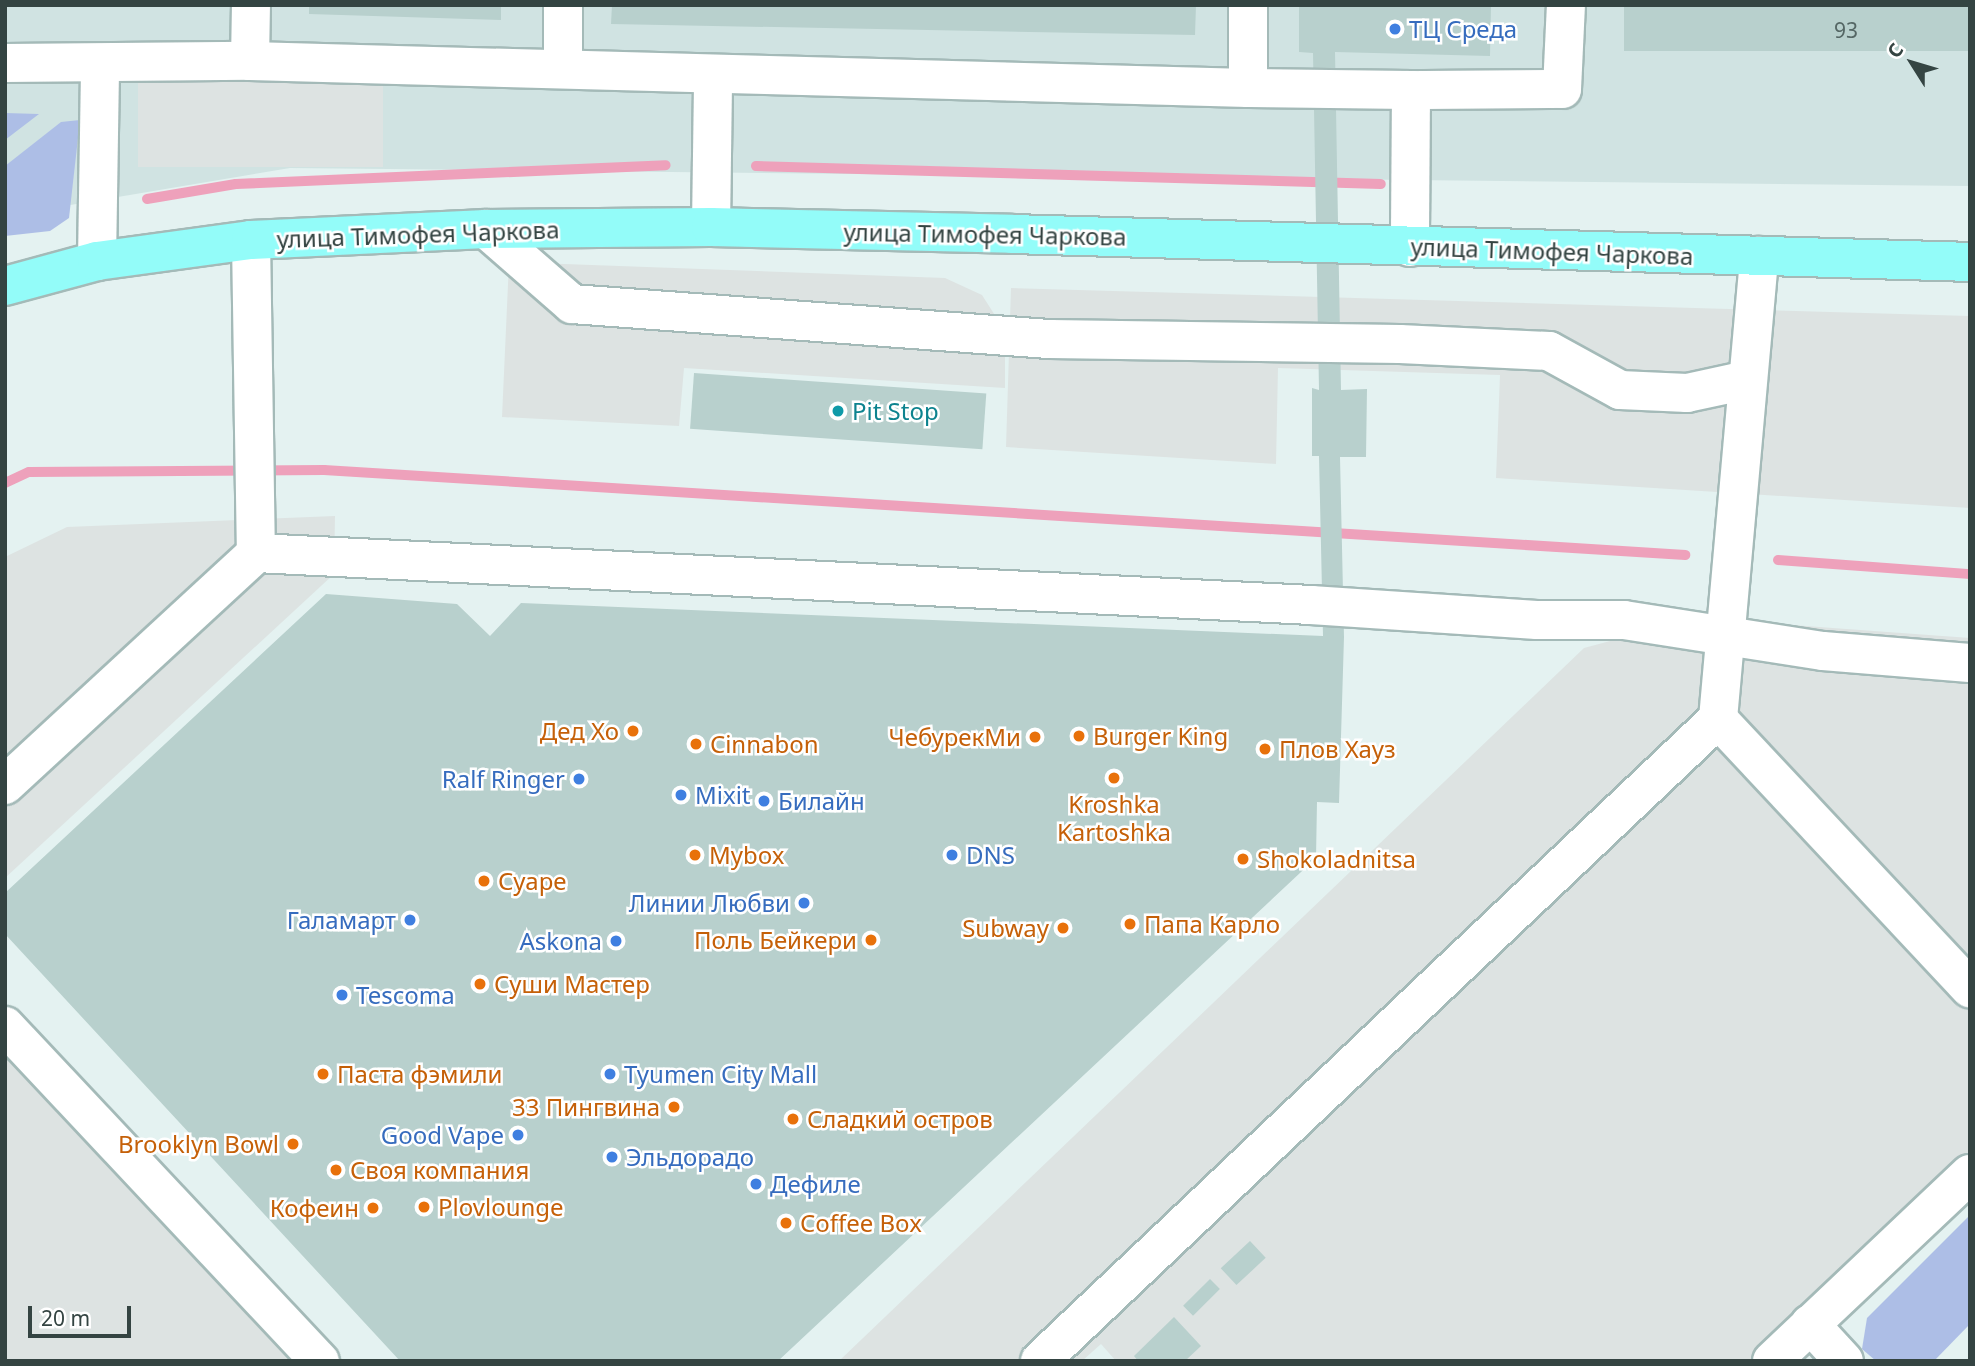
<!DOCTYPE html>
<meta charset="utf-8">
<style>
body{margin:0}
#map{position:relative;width:1975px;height:1366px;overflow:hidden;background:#e4f2f1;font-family:"Noto Sans",sans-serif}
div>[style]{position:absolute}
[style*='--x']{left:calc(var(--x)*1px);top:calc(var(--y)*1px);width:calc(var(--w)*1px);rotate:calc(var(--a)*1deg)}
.residential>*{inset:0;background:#d0e3e2}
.green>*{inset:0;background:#adbee6}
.parking>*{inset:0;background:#dde3e2;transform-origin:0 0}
.stream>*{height:10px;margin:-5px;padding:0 5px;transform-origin:5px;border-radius:5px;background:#eea1bb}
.building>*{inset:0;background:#b8d0cd;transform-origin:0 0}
.roads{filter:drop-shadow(2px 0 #a4bab8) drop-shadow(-2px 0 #a4bab8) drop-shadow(0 2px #a4bab8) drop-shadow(0 -2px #a4bab8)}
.minor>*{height:38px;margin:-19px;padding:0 19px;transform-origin:19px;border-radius:19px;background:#fff}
.major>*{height:38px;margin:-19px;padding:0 19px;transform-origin:19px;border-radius:19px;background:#93fcf9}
.dots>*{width:19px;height:19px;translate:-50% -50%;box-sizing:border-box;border:4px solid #fff;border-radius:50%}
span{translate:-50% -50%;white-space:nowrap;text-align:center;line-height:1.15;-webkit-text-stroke:5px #fff;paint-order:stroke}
.number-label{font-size:21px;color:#556765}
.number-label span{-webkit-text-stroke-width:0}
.shop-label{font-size:24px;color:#366cbe}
.left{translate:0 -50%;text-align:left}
.right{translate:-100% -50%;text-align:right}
.street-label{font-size:24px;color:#344442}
.culture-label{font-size:24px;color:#0d838f}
.food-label{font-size:24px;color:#c56008}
.frame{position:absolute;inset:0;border:7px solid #344442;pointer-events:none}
.north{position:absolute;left:1877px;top:28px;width:70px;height:70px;-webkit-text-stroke:5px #fff;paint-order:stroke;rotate:307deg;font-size:19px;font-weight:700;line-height:28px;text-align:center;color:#344442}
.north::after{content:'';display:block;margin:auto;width:24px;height:32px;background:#344442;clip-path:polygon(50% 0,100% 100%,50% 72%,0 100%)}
.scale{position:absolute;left:28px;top:1306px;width:103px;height:32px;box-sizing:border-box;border:4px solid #344442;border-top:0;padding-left:9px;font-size:21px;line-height:24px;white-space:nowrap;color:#344442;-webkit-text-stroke:5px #fff;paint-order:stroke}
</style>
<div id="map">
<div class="residential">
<div style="clip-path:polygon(5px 5px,1970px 5px,1970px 186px,290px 168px,5px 216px)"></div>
</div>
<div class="green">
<div style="clip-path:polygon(5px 113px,39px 114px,5px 140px)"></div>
<div style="clip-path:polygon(80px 120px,69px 218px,50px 231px,5px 236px,5px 166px,61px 122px)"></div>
<div style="clip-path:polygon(1970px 1215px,1970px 1324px,1934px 1361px,1876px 1361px,1862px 1349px,1867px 1318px)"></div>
</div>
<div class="parking">
<div style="left:138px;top:79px;width:245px;height:88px"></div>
<div style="clip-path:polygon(509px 262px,945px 278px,982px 295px,1005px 331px,1005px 388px,684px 368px,679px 426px,502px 417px)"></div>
<div style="clip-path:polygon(1011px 288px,1970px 316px,1970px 508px,1496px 478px,1500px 375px,1278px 368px,1276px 464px,1006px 447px)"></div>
<div style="clip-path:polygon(335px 516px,334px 574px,5px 878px,5px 557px,67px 527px)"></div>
<div style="clip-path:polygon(1696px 618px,1970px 638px,1970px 1185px,1786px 1361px,1116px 1361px,1101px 1344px,1082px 1361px,839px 1361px,1584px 648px)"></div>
<div style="clip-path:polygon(5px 1044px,307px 1361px,5px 1361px)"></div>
</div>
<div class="stream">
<div style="--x:756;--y:166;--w:625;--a:1.65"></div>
<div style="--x:147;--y:199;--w:90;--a:-9.6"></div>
<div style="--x:236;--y:184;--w:430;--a:-2.5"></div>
<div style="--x:5;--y:483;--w:26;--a:-25"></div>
<div style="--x:29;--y:472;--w:295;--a:-0.4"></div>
<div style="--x:324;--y:470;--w:1364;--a:3.57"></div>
<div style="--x:1778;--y:560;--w:193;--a:4.2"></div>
</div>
<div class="building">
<div style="clip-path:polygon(309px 5px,501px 5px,501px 20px,309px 14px)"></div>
<div style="clip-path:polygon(612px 5px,1196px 5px,1195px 35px,611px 24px)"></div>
<div style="clip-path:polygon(1299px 5px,1491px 5px,1490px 56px,1335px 52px,1341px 390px,1367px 389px,1366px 457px,1340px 457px,1344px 637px,1339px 803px,1317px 802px,1316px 858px,778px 1361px,400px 1361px,5px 934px,5px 893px,326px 594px,457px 604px,490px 636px,521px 603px,1323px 636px,1319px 456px,1312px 456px,1312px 388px,1319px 390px,1313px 53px,1299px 52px)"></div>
<div style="left:1624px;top:5px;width:346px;height:46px"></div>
<div style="left:694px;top:373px;width:293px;height:56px;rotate:4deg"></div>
<div style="left:1250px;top:1241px;width:23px;height:40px;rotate:47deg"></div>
<div style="left:1210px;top:1279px;width:14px;height:38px;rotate:45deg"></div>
<div style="clip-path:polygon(1174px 1317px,1201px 1346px,1185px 1361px,1138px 1361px,1134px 1356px)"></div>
</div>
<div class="roads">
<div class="minor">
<div style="--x:1248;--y:5;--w:83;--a:90"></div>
<div style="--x:1248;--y:88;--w:163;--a:0.7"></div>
<div style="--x:1411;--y:90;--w:157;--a:90.4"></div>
<div style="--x:250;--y:61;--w:56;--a:-89"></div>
<div style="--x:5;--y:63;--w:245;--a:-0.5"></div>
<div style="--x:250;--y:61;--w:998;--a:1.55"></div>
<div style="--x:563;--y:68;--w:63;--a:-90"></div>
<div style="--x:1411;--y:90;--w:151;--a:-0.4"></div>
<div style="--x:1562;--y:89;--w:84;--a:-87.3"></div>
<div style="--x:711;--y:227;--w:152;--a:-89.2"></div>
<div style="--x:486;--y:229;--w:114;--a:41.1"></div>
<div style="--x:572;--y:304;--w:479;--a:4.2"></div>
<div style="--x:1050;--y:339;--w:350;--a:0.8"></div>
<div style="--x:1400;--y:344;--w:149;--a:2.7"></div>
<div style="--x:1549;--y:351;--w:81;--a:28.8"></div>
<div style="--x:1620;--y:390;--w:67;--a:2.6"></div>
<div style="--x:1687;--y:393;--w:61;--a:-12.2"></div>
<div style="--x:251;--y:240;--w:313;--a:89.1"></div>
<div style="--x:97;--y:261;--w:197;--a:-89.1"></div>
<div style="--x:1718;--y:719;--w:369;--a:46.9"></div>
<div style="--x:5;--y:785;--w:342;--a:-42.7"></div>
<div style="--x:256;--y:553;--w:1056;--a:2.82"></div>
<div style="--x:1311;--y:605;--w:226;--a:3.8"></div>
<div style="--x:1537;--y:620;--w:87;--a:0"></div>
<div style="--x:1624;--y:620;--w:201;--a:8.9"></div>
<div style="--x:1823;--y:651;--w:147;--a:4.7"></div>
<div style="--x:5;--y:1026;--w:460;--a:46.8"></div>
<div style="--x:1810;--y:1324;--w:50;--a:47.4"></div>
<div style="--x:1040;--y:1361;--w:934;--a:-43.44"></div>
<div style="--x:1718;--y:719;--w:465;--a:-84.9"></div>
<div style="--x:1772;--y:1361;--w:272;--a:-43.4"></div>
</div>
<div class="major">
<div style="--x:5;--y:286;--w:95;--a:-15.2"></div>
<div style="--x:97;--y:261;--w:155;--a:-7.8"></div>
<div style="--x:251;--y:240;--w:235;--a:-2.7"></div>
<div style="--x:486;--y:229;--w:225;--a:-0.5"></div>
<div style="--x:711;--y:227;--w:301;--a:1.3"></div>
<div style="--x:1012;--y:234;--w:958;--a:1.67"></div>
</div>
</div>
<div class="dots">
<div style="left:1395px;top:29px;background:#3f7fe0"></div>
<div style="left:838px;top:411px;background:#0f9aa8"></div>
<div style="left:633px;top:731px;background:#e8710a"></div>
<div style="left:1079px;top:736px;background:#e8710a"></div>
<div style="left:1035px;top:737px;background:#e8710a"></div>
<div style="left:696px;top:744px;background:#e8710a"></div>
<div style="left:1265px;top:749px;background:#e8710a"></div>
<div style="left:1114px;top:778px;background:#e8710a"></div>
<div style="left:579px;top:779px;background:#3f7fe0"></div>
<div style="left:681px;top:795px;background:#3f7fe0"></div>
<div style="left:764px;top:801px;background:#3f7fe0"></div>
<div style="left:695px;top:855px;background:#e8710a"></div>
<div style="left:952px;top:855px;background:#3f7fe0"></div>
<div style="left:1243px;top:859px;background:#e8710a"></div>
<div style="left:484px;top:881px;background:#e8710a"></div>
<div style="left:804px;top:903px;background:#3f7fe0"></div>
<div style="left:410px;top:920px;background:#3f7fe0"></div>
<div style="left:1130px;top:924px;background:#e8710a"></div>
<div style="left:1063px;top:928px;background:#e8710a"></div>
<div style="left:871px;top:940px;background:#e8710a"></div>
<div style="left:616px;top:941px;background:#3f7fe0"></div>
<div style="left:480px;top:984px;background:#e8710a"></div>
<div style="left:342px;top:995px;background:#3f7fe0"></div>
<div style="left:323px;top:1074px;background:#e8710a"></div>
<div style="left:610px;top:1074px;background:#3f7fe0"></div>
<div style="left:674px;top:1107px;background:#e8710a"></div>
<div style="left:793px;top:1119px;background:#e8710a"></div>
<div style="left:518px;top:1135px;background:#3f7fe0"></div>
<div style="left:293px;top:1144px;background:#e8710a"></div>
<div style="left:612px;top:1157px;background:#3f7fe0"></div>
<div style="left:336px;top:1170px;background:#e8710a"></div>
<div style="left:756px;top:1184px;background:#3f7fe0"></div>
<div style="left:424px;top:1207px;background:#e8710a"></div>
<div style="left:373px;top:1208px;background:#e8710a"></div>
<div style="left:786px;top:1223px;background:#e8710a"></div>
</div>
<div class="number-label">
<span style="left:1846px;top:30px">93</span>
</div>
<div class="shop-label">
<span class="left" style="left:1409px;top:29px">ТЦ Среда</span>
<span class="right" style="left:565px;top:779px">Ralf Ringer</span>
<span class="left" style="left:695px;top:795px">Mixit</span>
<span class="left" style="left:778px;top:801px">Билайн</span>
<span class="left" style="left:966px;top:855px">DNS</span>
<span class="right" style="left:790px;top:903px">Линии Любви</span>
<span class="right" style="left:396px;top:920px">Галамарт</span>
<span class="right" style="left:602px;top:941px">Askona</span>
<span class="left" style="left:356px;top:995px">Tescoma</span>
<span class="left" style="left:624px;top:1074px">Tyumen City Mall</span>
<span class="right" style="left:504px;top:1135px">Good Vape</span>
<span class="left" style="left:626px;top:1157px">Эльдорадо</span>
<span class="left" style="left:770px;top:1184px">Дефиле</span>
</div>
<div class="street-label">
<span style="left:418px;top:234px;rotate:-2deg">улица Тимофея Чаркова</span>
<span style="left:985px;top:234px;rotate:1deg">улица Тимофея Чаркова</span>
<span style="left:1552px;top:251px;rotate:2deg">улица Тимофея Чаркова</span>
</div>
<div class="culture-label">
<span class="left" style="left:852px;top:411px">Pit Stop</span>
</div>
<div class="food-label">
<span class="right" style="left:619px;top:731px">Дед Хо</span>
<span class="left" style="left:1093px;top:736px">Burger King</span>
<span class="right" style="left:1021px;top:737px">ЧебурекМи</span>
<span class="left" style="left:710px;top:744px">Cinnabon</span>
<span class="left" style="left:1279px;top:749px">Плов Хауз</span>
<span style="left:1114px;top:818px">Kroshka<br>Kartoshka</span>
<span class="left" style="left:709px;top:855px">Mybox</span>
<span class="left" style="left:1257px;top:859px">Shokoladnitsa</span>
<span class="left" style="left:498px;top:881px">Суаре</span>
<span class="left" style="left:1144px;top:924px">Папа Карло</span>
<span class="right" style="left:1049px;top:928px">Subway</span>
<span class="right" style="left:857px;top:940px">Поль Бейкери</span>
<span class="left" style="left:494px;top:984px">Суши Мастер</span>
<span class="left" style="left:337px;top:1074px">Паста фэмили</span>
<span class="right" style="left:660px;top:1107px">33 Пингвина</span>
<span class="left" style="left:807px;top:1119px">Сладкий остров</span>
<span class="right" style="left:279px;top:1144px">Brooklyn Bowl</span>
<span class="left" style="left:350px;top:1170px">Своя компания</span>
<span class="left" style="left:438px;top:1207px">Plovlounge</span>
<span class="right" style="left:359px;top:1208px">Кофеин</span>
<span class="left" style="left:800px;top:1223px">Coffee Box</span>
</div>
<div class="frame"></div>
<div class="north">С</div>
<div class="scale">20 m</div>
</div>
